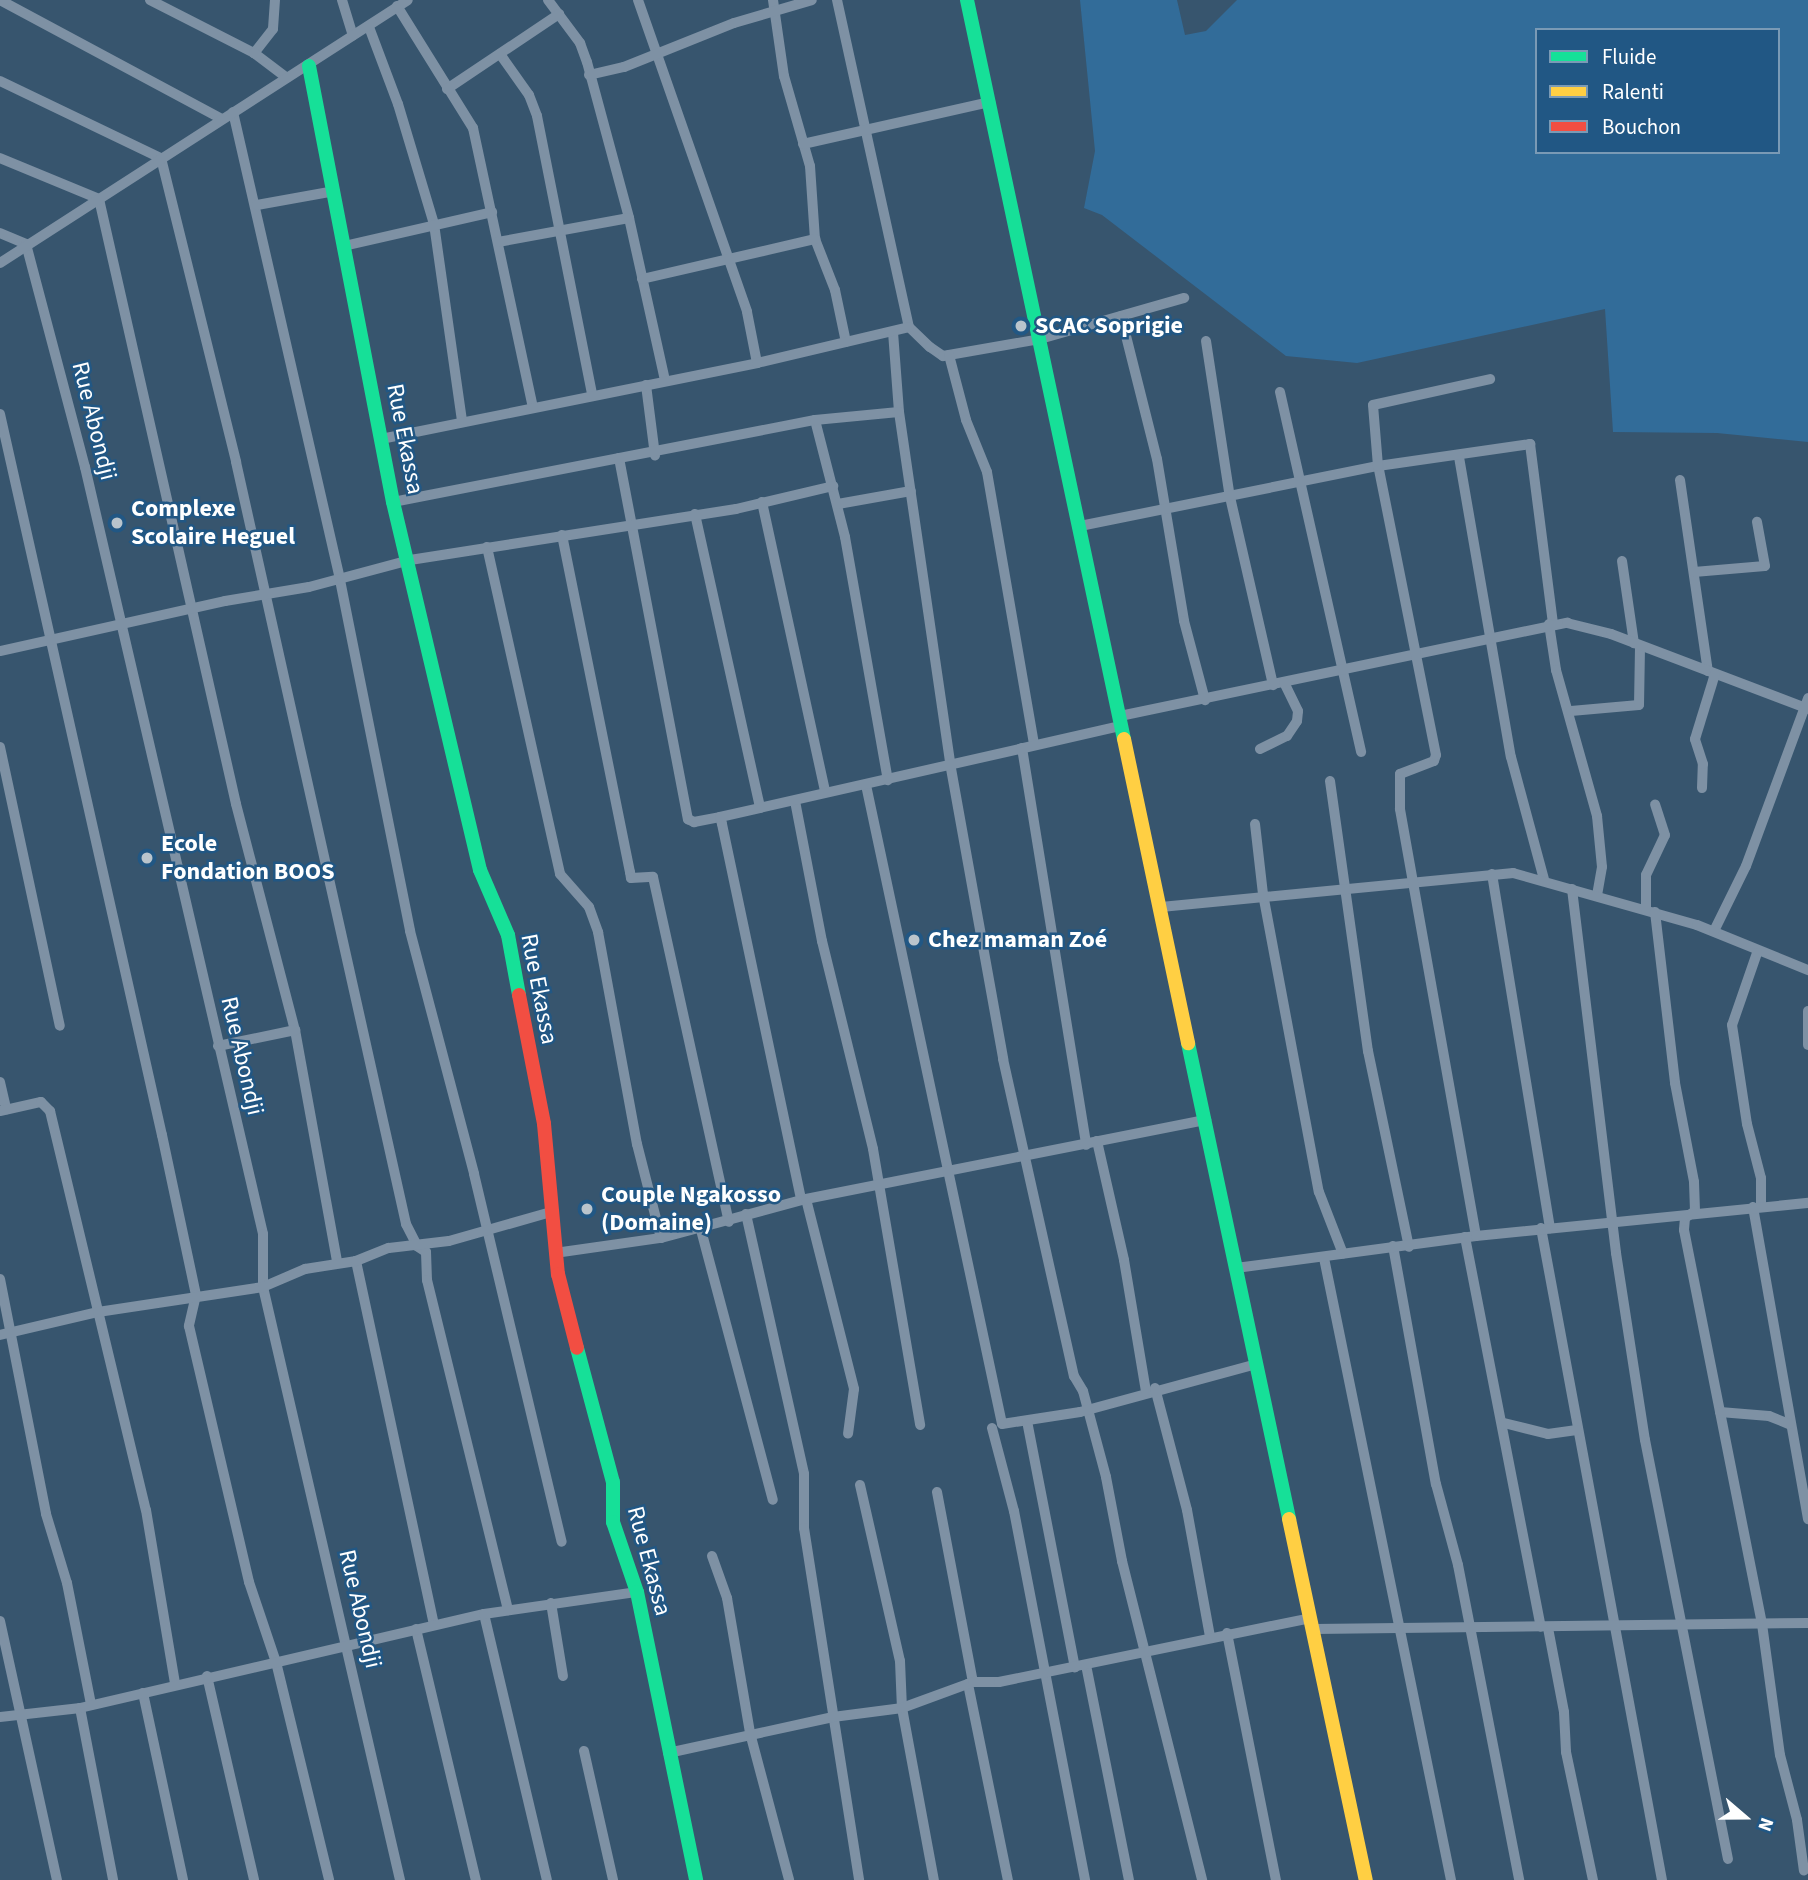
<!DOCTYPE html>
<meta charset="utf-8">
<style>
body{margin:0}
#map{position:relative;width:1808px;height:1880px;overflow:hidden;background:#37556e;font-family:"Source Sans 3",sans-serif}
div>[style]{position:absolute}
[style*='--x']{left:calc(var(--x)*1px);top:calc(var(--y)*1px);width:calc(var(--w)*1px);rotate:calc(var(--a)*1deg)}
.green>*{inset:0;background:#326c99}
.street>*{height:10px;margin:-5px;padding:0 5px;transform-origin:5px;border-radius:5px;background:#7e91a4}
.fast>*{height:14px;margin:-7px;padding:0 7px;transform-origin:7px;border-radius:7px;background:#16e098}
.slow>*{height:14px;margin:-7px;padding:0 7px;transform-origin:7px;border-radius:7px;background:#ffcf43}
.jam>*{height:14px;margin:-7px;padding:0 7px;transform-origin:7px;border-radius:7px;background:#f24e42}
.dots>*{width:19px;height:19px;translate:-50% -50%;box-sizing:border-box;border:4px solid #215784;border-radius:50%}
span{translate:-50% -50%;white-space:nowrap;text-align:center;line-height:1.15;-webkit-text-stroke:5px #215784;paint-order:stroke}
.poi-label{font-size:24px;color:#fff;font-weight:700}
.left{translate:0 -50%;text-align:left}
.street-label{font-size:24px;color:#fff}
.legend{position:absolute;left:1535px;top:28px;width:245px;height:126px;box-sizing:border-box;background:#215784;border:2px solid #7a9ab5;margin:0;padding:9px 12px;list-style:none;font-size:21px;color:#fff}
.legend li{display:flex;align-items:center;gap:14px;height:35px}
.legend b{width:35px;border:2px solid #7a9ab5}
.north{position:absolute;left:1710px;top:1782px;width:70px;height:70px;-webkit-text-stroke:5px #215784;paint-order:stroke;rotate:110deg;font-size:19px;font-weight:700;line-height:28px;text-align:center;color:#fff}
.north::after{content:'';display:block;margin:auto;width:24px;height:32px;background:#fff;clip-path:polygon(50% 0,100% 100%,50% 72%,0 100%)}
</style>
<div id="map">
<div class="green">
<div style="clip-path:polygon(evenodd,1080px 0,1177px 0,1185px 35px,1206px 31px,1237px 0,1808px 0,1808px 442px,1717px 433px,1613px 432px,1605px 309px,1357px 363px,1286px 356px,1102px 215px,1084px 208px,1095px 151px,1080px 0,1537px 30px,1778px 30px,1778px 152px,1537px 152px,1537px 30px)"></div>
</div>
<div class="street">
<div style="--x:0;--y:0;--w:252;--a:28.2"></div>
<div style="--x:150;--y:0;--w:117;--a:27"></div>
<div style="--x:275;--y:0;--w:29;--a:94"></div>
<div style="--x:273;--y:29;--w:31;--a:128"></div>
<div style="--x:254;--y:53;--w:41;--a:37.1"></div>
<div style="--x:342;--y:0;--w:37;--a:73"></div>
<div style="--x:548;--y:0;--w:54;--a:53.3"></div>
<div style="--x:580;--y:43;--w:20;--a:70"></div>
<div style="--x:587;--y:62;--w:162;--a:74.9"></div>
<div style="--x:629;--y:218;--w:167;--a:77.5"></div>
<div style="--x:638;--y:0;--w:330;--a:70.7"></div>
<div style="--x:747;--y:312;--w:52;--a:78.9"></div>
<div style="--x:773;--y:0;--w:77;--a:81.8"></div>
<div style="--x:784;--y:76;--w:94;--a:73.9"></div>
<div style="--x:810;--y:166;--w:73;--a:86.1"></div>
<div style="--x:815;--y:239;--w:55;--a:68.6"></div>
<div style="--x:835;--y:290;--w:53;--a:78.1"></div>
<div style="--x:837;--y:0;--w:335;--a:77.6"></div>
<div style="--x:909;--y:327;--w:29;--a:44"></div>
<div style="--x:930;--y:347;--w:16;--a:35"></div>
<div style="--x:943;--y:356;--w:98;--a:-9.9"></div>
<div style="--x:1040;--y:339;--w:150;--a:-15.9"></div>
<div style="--x:397;--y:6;--w:144;--a:58.1"></div>
<div style="--x:473;--y:128;--w:286;--a:77.9"></div>
<div style="--x:369;--y:27;--w:82;--a:69.4"></div>
<div style="--x:398;--y:104;--w:125;--a:73.3"></div>
<div style="--x:434;--y:224;--w:199;--a:81.9"></div>
<div style="--x:500;--y:54;--w:50;--a:54.7"></div>
<div style="--x:529;--y:95;--w:22;--a:69"></div>
<div style="--x:537;--y:116;--w:284;--a:78.8"></div>
<div style="--x:589;--y:75;--w:36;--a:-13"></div>
<div style="--x:624;--y:67;--w:118;--a:-21.8"></div>
<div style="--x:734;--y:23;--w:81;--a:-16.4"></div>
<div style="--x:0;--y:81;--w:178;--a:25.6"></div>
<div style="--x:161;--y:158;--w:313;--a:76.1"></div>
<div style="--x:236;--y:462;--w:781;--a:77.42"></div>
<div style="--x:406;--y:1224;--w:25;--a:63"></div>
<div style="--x:417;--y:1246;--w:11;--a:34"></div>
<div style="--x:426;--y:1252;--w:28;--a:88"></div>
<div style="--x:427;--y:1280;--w:340;--a:76.2"></div>
<div style="--x:447;--y:89;--w:135;--a:-33.8"></div>
<div style="--x:233;--y:112;--w:480;--a:77.1"></div>
<div style="--x:340;--y:580;--w:358;--a:78.7"></div>
<div style="--x:410;--y:931;--w:251;--a:75.2"></div>
<div style="--x:474;--y:1174;--w:378;--a:76.6"></div>
<div style="--x:803;--y:144;--w:192;--a:-12.7"></div>
<div style="--x:0;--y:158;--w:107;--a:22.5"></div>
<div style="--x:99;--y:199;--w:620;--a:77.24"></div>
<div style="--x:236;--y:804;--w:234;--a:75.4"></div>
<div style="--x:295;--y:1030;--w:236;--a:79.7"></div>
<div style="--x:257;--y:205;--w:79;--a:-10.2"></div>
<div style="--x:0;--y:233;--w:28;--a:23"></div>
<div style="--x:26;--y:244;--w:231;--a:75.2"></div>
<div style="--x:85;--y:467;--w:787;--a:76.93"></div>
<div style="--x:263;--y:1234;--w:53;--a:90"></div>
<div style="--x:263;--y:1287;--w:609;--a:76.99"></div>
<div style="--x:498;--y:242;--w:133;--a:-10.4"></div>
<div style="--x:344;--y:246;--w:152;--a:-12.9"></div>
<div style="--x:0;--y:263;--w:485;--a:-32.8"></div>
<div style="--x:642;--y:279;--w:178;--a:-13"></div>
<div style="--x:1121;--y:316;--w:147;--a:75.9"></div>
<div style="--x:1157;--y:459;--w:164;--a:80.5"></div>
<div style="--x:1184;--y:621;--w:82;--a:75.1"></div>
<div style="--x:893;--y:332;--w:80;--a:85.7"></div>
<div style="--x:899;--y:412;--w:355;--a:81.7"></div>
<div style="--x:950;--y:763;--w:301;--a:79.8"></div>
<div style="--x:1003;--y:1059;--w:325;--a:77.4"></div>
<div style="--x:1074;--y:1376;--w:17;--a:59"></div>
<div style="--x:1083;--y:1391;--w:89;--a:75"></div>
<div style="--x:1106;--y:1477;--w:86;--a:79.2"></div>
<div style="--x:1122;--y:1561;--w:329;--a:75.9"></div>
<div style="--x:1206;--y:341;--w:158;--a:81.3"></div>
<div style="--x:1230;--y:497;--w:193;--a:77.1"></div>
<div style="--x:949;--y:355;--w:67;--a:75.3"></div>
<div style="--x:966;--y:420;--w:56;--a:68"></div>
<div style="--x:987;--y:472;--w:276;--a:80.2"></div>
<div style="--x:646;--y:385;--w:71;--a:82.7"></div>
<div style="--x:1280;--y:392;--w:369;--a:77.3"></div>
<div style="--x:0;--y:414;--w:739;--a:77.34"></div>
<div style="--x:162;--y:1135;--w:164;--a:78"></div>
<div style="--x:196;--y:1295;--w:32;--a:103"></div>
<div style="--x:189;--y:1326;--w:263;--a:76.8"></div>
<div style="--x:249;--y:1582;--w:84;--a:71.4"></div>
<div style="--x:276;--y:1662;--w:224;--a:76.3"></div>
<div style="--x:815;--y:420;--w:121;--a:75.6"></div>
<div style="--x:845;--y:537;--w:247;--a:80"></div>
<div style="--x:381;--y:439;--w:384;--a:-11.4"></div>
<div style="--x:757;--y:363;--w:156;--a:-13.3"></div>
<div style="--x:1459;--y:457;--w:304;--a:80.2"></div>
<div style="--x:1511;--y:757;--w:126;--a:74.9"></div>
<div style="--x:619;--y:458;--w:368;--a:79.2"></div>
<div style="--x:688;--y:819;--w:7;--a:27"></div>
<div style="--x:694;--y:822;--w:26;--a:-11"></div>
<div style="--x:720;--y:817;--w:7;--a:74"></div>
<div style="--x:722;--y:824;--w:384;--a:78.1"></div>
<div style="--x:1680;--y:480;--w:193;--a:81.7"></div>
<div style="--x:393;--y:502;--w:430;--a:-11"></div>
<div style="--x:815;--y:420;--w:84;--a:-5.4"></div>
<div style="--x:762;--y:502;--w:297;--a:77.7"></div>
<div style="--x:838;--y:504;--w:74;--a:-10.1"></div>
<div style="--x:695;--y:514;--w:301;--a:77.5"></div>
<div style="--x:1080;--y:526;--w:304;--a:-11.4"></div>
<div style="--x:1378;--y:466;--w:154;--a:-8.2"></div>
<div style="--x:1530;--y:444;--w:181;--a:82.7"></div>
<div style="--x:562;--y:535;--w:344;--a:78.6"></div>
<div style="--x:630;--y:872;--w:6;--a:81"></div>
<div style="--x:631;--y:878;--w:22;--a:-3"></div>
<div style="--x:653;--y:877;--w:353;--a:77.6"></div>
<div style="--x:487;--y:547;--w:335;--a:77.4"></div>
<div style="--x:560;--y:874;--w:44;--a:48.7"></div>
<div style="--x:589;--y:907;--w:27;--a:70"></div>
<div style="--x:598;--y:932;--w:216;--a:79.6"></div>
<div style="--x:637;--y:1144;--w:97;--a:75.7"></div>
<div style="--x:1622;--y:561;--w:83;--a:81.7"></div>
<div style="--x:1694;--y:572;--w:71;--a:-4.8"></div>
<div style="--x:1765;--y:566;--w:45;--a:-100.3"></div>
<div style="--x:1549;--y:624;--w:47;--a:81.3"></div>
<div style="--x:1556;--y:670;--w:152;--a:74.3"></div>
<div style="--x:1597;--y:816;--w:51;--a:84.4"></div>
<div style="--x:1602;--y:867;--w:29;--a:100"></div>
<div style="--x:0;--y:651;--w:230;--a:-12.5"></div>
<div style="--x:225;--y:601;--w:85;--a:-9.5"></div>
<div style="--x:309;--y:587;--w:105;--a:-15"></div>
<div style="--x:410;--y:560;--w:330;--a:-8.9"></div>
<div style="--x:736;--y:509;--w:100;--a:-13.3"></div>
<div style="--x:1571;--y:711;--w:68;--a:-5"></div>
<div style="--x:1639;--y:705;--w:59;--a:-89"></div>
<div style="--x:1120;--y:716;--w:457;--a:-11.8"></div>
<div style="--x:1567;--y:623;--w:45;--a:14"></div>
<div style="--x:1611;--y:634;--w:211;--a:20.8"></div>
<div style="--x:0;--y:747;--w:285;--a:77.9"></div>
<div style="--x:1022;--y:748;--w:402;--a:80.8"></div>
<div style="--x:1260;--y:749;--w:30;--a:-26"></div>
<div style="--x:1287;--y:736;--w:18;--a:-56"></div>
<div style="--x:1297;--y:721;--w:10;--a:-84"></div>
<div style="--x:1298;--y:711;--w:32;--a:-116"></div>
<div style="--x:1330;--y:781;--w:273;--a:82"></div>
<div style="--x:1368;--y:1051;--w:200;--a:78.2"></div>
<div style="--x:866;--y:785;--w:653;--a:77.98"></div>
<div style="--x:1002;--y:1424;--w:79;--a:-8.7"></div>
<div style="--x:1080;--y:1412;--w:183;--a:-15.2"></div>
<div style="--x:1702;--y:788;--w:24;--a:-88"></div>
<div style="--x:1703;--y:764;--w:26;--a:-108"></div>
<div style="--x:1695;--y:739;--w:68;--a:-72.9"></div>
<div style="--x:795;--y:801;--w:143;--a:79.1"></div>
<div style="--x:822;--y:941;--w:214;--a:76.2"></div>
<div style="--x:873;--y:1149;--w:280;--a:80.3"></div>
<div style="--x:720;--y:817;--w:412;--a:-12.8"></div>
<div style="--x:1255;--y:824;--w:70;--a:83.5"></div>
<div style="--x:1263;--y:894;--w:303;--a:79.4"></div>
<div style="--x:1319;--y:1192;--w:66;--a:68.8"></div>
<div style="--x:1492;--y:874;--w:359;--a:80.7"></div>
<div style="--x:1572;--y:889;--w:367;--a:83.1"></div>
<div style="--x:1616;--y:1253;--w:189;--a:81.2"></div>
<div style="--x:1645;--y:1440;--w:427;--a:78.8"></div>
<div style="--x:1161;--y:907;--w:354;--a:-5.5"></div>
<div style="--x:1513;--y:873;--w:191;--a:15.8"></div>
<div style="--x:1697;--y:925;--w:120;--a:22.1"></div>
<div style="--x:1646;--y:910;--w:35;--a:-90"></div>
<div style="--x:1646;--y:875;--w:44;--a:-64.6"></div>
<div style="--x:1665;--y:835;--w:32;--a:-108"></div>
<div style="--x:1655;--y:912;--w:172;--a:83.3"></div>
<div style="--x:1675;--y:1083;--w:101;--a:79.1"></div>
<div style="--x:1694;--y:1182;--w:29;--a:88"></div>
<div style="--x:1695;--y:1211;--w:12;--a:145"></div>
<div style="--x:1685;--y:1218;--w:12;--a:95"></div>
<div style="--x:1684;--y:1230;--w:402;--a:78.8"></div>
<div style="--x:1762;--y:1624;--w:132;--a:82.2"></div>
<div style="--x:1780;--y:1755;--w:67;--a:75.3"></div>
<div style="--x:1797;--y:1820;--w:51;--a:82.2"></div>
<div style="--x:1714;--y:931;--w:72;--a:-63.8"></div>
<div style="--x:1746;--y:866;--w:179;--a:-69.7"></div>
<div style="--x:1757;--y:953;--w:76;--a:109.1"></div>
<div style="--x:1732;--y:1025;--w:100;--a:81.4"></div>
<div style="--x:1747;--y:1124;--w:56;--a:75.5"></div>
<div style="--x:1761;--y:1178;--w:29;--a:90"></div>
<div style="--x:1808;--y:1011;--w:34;--a:90"></div>
<div style="--x:218;--y:1046;--w:79;--a:-11.7"></div>
<div style="--x:0;--y:1082;--w:28;--a:77"></div>
<div style="--x:0;--y:1111;--w:42;--a:-12.4"></div>
<div style="--x:41;--y:1102;--w:13;--a:45"></div>
<div style="--x:50;--y:1111;--w:410;--a:76.5"></div>
<div style="--x:146;--y:1510;--w:175;--a:80.5"></div>
<div style="--x:1097;--y:1141;--w:122;--a:77.2"></div>
<div style="--x:1124;--y:1260;--w:133;--a:80.5"></div>
<div style="--x:806;--y:1199;--w:196;--a:75.8"></div>
<div style="--x:854;--y:1389;--w:45;--a:97.6"></div>
<div style="--x:1753;--y:1207;--w:317;--a:80"></div>
<div style="--x:746;--y:1214;--w:266;--a:77.4"></div>
<div style="--x:804;--y:1474;--w:54;--a:90"></div>
<div style="--x:804;--y:1528;--w:356;--a:81.1"></div>
<div style="--x:1541;--y:1228;--w:663;--a:79.49"></div>
<div style="--x:701;--y:1230;--w:279;--a:75.1"></div>
<div style="--x:1476;--y:1236;--w:434;--a:-100.1"></div>
<div style="--x:1400;--y:809;--w:35;--a:-90"></div>
<div style="--x:1400;--y:774;--w:36;--a:-21"></div>
<div style="--x:1434;--y:761;--w:6;--a:-72"></div>
<div style="--x:1436;--y:755;--w:295;--a:-101.3"></div>
<div style="--x:1378;--y:466;--w:61;--a:-94.7"></div>
<div style="--x:1373;--y:405;--w:120;--a:-12.5"></div>
<div style="--x:1465;--y:1237;--w:397;--a:79"></div>
<div style="--x:1393;--y:1246;--w:242;--a:79.8"></div>
<div style="--x:1436;--y:1484;--w:84;--a:74.8"></div>
<div style="--x:1458;--y:1565;--w:321;--a:79"></div>
<div style="--x:555;--y:1253;--w:107;--a:-8.1"></div>
<div style="--x:661;--y:1238;--w:150;--a:-15.1"></div>
<div style="--x:806;--y:1199;--w:408;--a:-11.2"></div>
<div style="--x:1324;--y:1258;--w:635;--a:78.46"></div>
<div style="--x:356;--y:1261;--w:371;--a:77.9"></div>
<div style="--x:1236;--y:1268;--w:242;--a:-7.6"></div>
<div style="--x:1476;--y:1236;--w:334;--a:-5.7"></div>
<div style="--x:0;--y:1279;--w:239;--a:78.9"></div>
<div style="--x:46;--y:1514;--w:72;--a:73.1"></div>
<div style="--x:67;--y:1583;--w:123;--a:78.8"></div>
<div style="--x:0;--y:1335;--w:101;--a:-13.2"></div>
<div style="--x:98;--y:1312;--w:167;--a:-8.6"></div>
<div style="--x:263;--y:1287;--w:46;--a:-23.2"></div>
<div style="--x:305;--y:1269;--w:52;--a:-8.9"></div>
<div style="--x:356;--y:1261;--w:35;--a:-22"></div>
<div style="--x:389;--y:1248;--w:60;--a:-6.7"></div>
<div style="--x:449;--y:1241;--w:106;--a:-15.9"></div>
<div style="--x:1155;--y:1388;--w:126;--a:75.3"></div>
<div style="--x:1187;--y:1510;--w:129;--a:79.7"></div>
<div style="--x:1720;--y:1412;--w:49;--a:4.7"></div>
<div style="--x:1769;--y:1416;--w:22;--a:22"></div>
<div style="--x:1027;--y:1421;--w:251;--a:79"></div>
<div style="--x:1504;--y:1423;--w:45;--a:14"></div>
<div style="--x:1548;--y:1434;--w:29;--a:-8"></div>
<div style="--x:992;--y:1428;--w:86;--a:75.2"></div>
<div style="--x:1014;--y:1511;--w:376;--a:79.1"></div>
<div style="--x:860;--y:1485;--w:180;--a:77.2"></div>
<div style="--x:900;--y:1661;--w:47;--a:87.6"></div>
<div style="--x:902;--y:1708;--w:175;--a:79.5"></div>
<div style="--x:937;--y:1492;--w:193;--a:79.3"></div>
<div style="--x:712;--y:1556;--w:45;--a:70.3"></div>
<div style="--x:727;--y:1598;--w:137;--a:80.3"></div>
<div style="--x:750;--y:1733;--w:152;--a:75.1"></div>
<div style="--x:551;--y:1603;--w:74;--a:80.7"></div>
<div style="--x:484;--y:1614;--w:273;--a:76.7"></div>
<div style="--x:0;--y:1621;--w:265;--a:77.6"></div>
<div style="--x:1548;--y:1628;--w:86;--a:79.2"></div>
<div style="--x:1564;--y:1712;--w:40;--a:87.1"></div>
<div style="--x:1566;--y:1752;--w:131;--a:78.1"></div>
<div style="--x:416;--y:1629;--w:258;--a:76.6"></div>
<div style="--x:1314;--y:1629;--w:494;--a:-0.7"></div>
<div style="--x:1227;--y:1633;--w:252;--a:78.8"></div>
<div style="--x:1086;--y:1665;--w:219;--a:78.7"></div>
<div style="--x:207;--y:1676;--w:209;--a:77"></div>
<div style="--x:968;--y:1684;--w:200;--a:78.5"></div>
<div style="--x:143;--y:1693;--w:191;--a:77.9"></div>
<div style="--x:80;--y:1708;--w:175;--a:79.1"></div>
<div style="--x:0;--y:1717;--w:81;--a:-6.4"></div>
<div style="--x:80;--y:1708;--w:415;--a:-13.1"></div>
<div style="--x:484;--y:1614;--w:155;--a:-8.2"></div>
<div style="--x:584;--y:1751;--w:132;--a:77.3"></div>
<div style="--x:668;--y:1753;--w:169;--a:-12.3"></div>
<div style="--x:833;--y:1717;--w:70;--a:-7.4"></div>
<div style="--x:902;--y:1708;--w:76;--a:-20.1"></div>
<div style="--x:973;--y:1682;--w:26;--a:0"></div>
<div style="--x:999;--y:1682;--w:318;--a:-11.6"></div>
</div>
<div class="fast">
<div style="--x:967;--y:0;--w:755;--a:78.01"></div>
<div style="--x:309;--y:66;--w:444;--a:79.1"></div>
<div style="--x:393;--y:502;--w:378;--a:76.7"></div>
<div style="--x:480;--y:870;--w:71;--a:66.7"></div>
<div style="--x:508;--y:935;--w:61;--a:79.6"></div>
<div style="--x:1188;--y:1043;--w:487;--a:78"></div>
<div style="--x:577;--y:1348;--w:139;--a:75"></div>
<div style="--x:613;--y:1482;--w:40;--a:90"></div>
<div style="--x:613;--y:1522;--w:74;--a:71.1"></div>
<div style="--x:637;--y:1592;--w:294;--a:78.4"></div>
</div>
<div class="slow">
<div style="--x:1124;--y:739;--w:311;--a:78.1"></div>
<div style="--x:1289;--y:1519;--w:369;--a:78"></div>
</div>
<div class="jam">
<div style="--x:519;--y:995;--w:131;--a:79"></div>
<div style="--x:544;--y:1124;--w:151;--a:84.7"></div>
<div style="--x:558;--y:1274;--w:76;--a:75.6"></div>
</div>
<div class="dots">
<div style="left:1021px;top:326px;background:#b9c4cc"></div>
<div style="left:117px;top:523px;background:#b9c4cc"></div>
<div style="left:147px;top:858px;background:#b9c4cc"></div>
<div style="left:914px;top:940px;background:#b9c4cc"></div>
<div style="left:587px;top:1209px;background:#b9c4cc"></div>
</div>
<div class="poi-label">
<span class="left" style="left:1035px;top:326px">SCAC Soprigie</span>
<span class="left" style="left:131px;top:523px">Complexe<br>Scolaire Heguel</span>
<span class="left" style="left:161px;top:858px">Ecole<br>Fondation BOOS</span>
<span class="left" style="left:928px;top:940px">Chez maman Zoé</span>
<span class="left" style="left:601px;top:1209px">Couple Ngakosso<br>(Domaine)</span>
</div>
<div class="street-label">
<span style="left:94px;top:421px;rotate:76deg">Rue Abondji</span>
<span style="left:405px;top:439px;rotate:79deg">Rue Ekassa</span>
<span style="left:539px;top:989px;rotate:79deg">Rue Ekassa</span>
<span style="left:242px;top:1056px;rotate:77deg">Rue Abondji</span>
<span style="left:649px;top:1561px;rotate:75deg">Rue Ekassa</span>
<span style="left:360px;top:1609px;rotate:77deg">Rue Abondji</span>
</div>
<ul class="legend">
<li><b style="height:9px;background:#16e098"></b>Fluide</li>
<li><b style="height:9px;background:#ffcf43"></b>Ralenti</li>
<li><b style="height:9px;background:#f24e42"></b>Bouchon</li>
</ul>
<div class="north">N</div>
</div>
